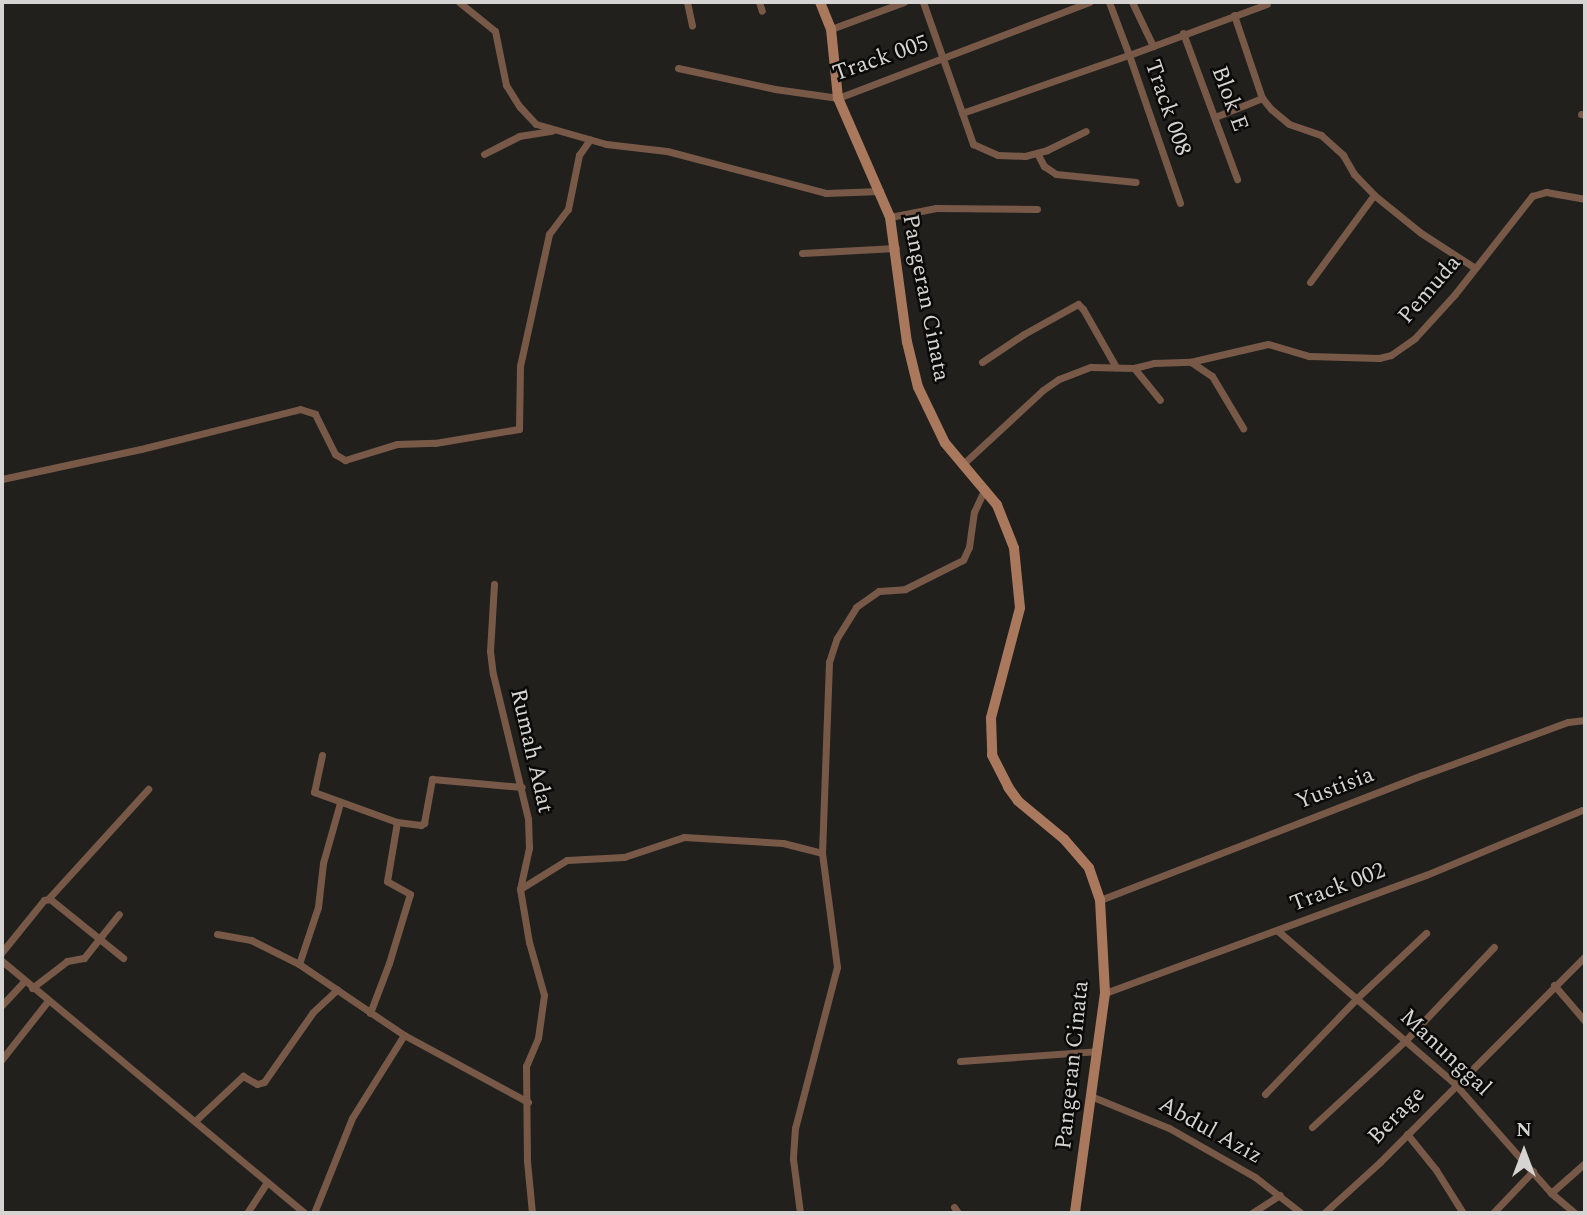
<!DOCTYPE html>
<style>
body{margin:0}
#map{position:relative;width:1587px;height:1215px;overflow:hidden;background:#21201d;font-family:Spectral,serif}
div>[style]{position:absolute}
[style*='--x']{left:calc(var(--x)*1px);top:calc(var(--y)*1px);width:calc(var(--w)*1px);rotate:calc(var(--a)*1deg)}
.street>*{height:7px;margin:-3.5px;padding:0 3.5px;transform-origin:3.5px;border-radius:3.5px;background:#785948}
.secondary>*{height:10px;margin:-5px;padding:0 5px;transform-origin:5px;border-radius:5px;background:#aa795d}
span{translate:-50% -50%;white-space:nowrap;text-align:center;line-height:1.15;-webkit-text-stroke:5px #0a0a09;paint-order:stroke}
.street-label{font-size:23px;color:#d5d4d2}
.frame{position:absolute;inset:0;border:4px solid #d5d4d2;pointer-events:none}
.north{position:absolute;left:1489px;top:1117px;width:70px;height:70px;-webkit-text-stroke:5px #0a0a09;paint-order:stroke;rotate:0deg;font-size:19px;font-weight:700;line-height:28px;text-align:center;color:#d5d4d2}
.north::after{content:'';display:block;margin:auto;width:24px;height:32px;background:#d5d4d2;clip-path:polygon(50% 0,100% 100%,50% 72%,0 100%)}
</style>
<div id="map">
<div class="street">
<div style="--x:459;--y:2;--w:46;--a:38.9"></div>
<div style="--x:495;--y:31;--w:55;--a:78.5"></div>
<div style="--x:506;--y:85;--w:26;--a:58"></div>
<div style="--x:520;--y:107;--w:23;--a:47"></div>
<div style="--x:536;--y:124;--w:73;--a:15.9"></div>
<div style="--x:606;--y:144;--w:61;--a:6.5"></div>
<div style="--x:667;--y:151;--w:164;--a:14.8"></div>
<div style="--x:826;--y:193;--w:54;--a:-2.1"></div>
<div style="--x:687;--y:2;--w:24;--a:78"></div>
<div style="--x:759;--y:2;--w:9;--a:72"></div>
<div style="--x:923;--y:2;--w:151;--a:70.6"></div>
<div style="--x:973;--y:144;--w:27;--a:24"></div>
<div style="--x:998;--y:155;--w:27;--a:2"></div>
<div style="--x:1025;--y:156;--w:23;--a:-15"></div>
<div style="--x:1047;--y:150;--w:43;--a:-26"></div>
<div style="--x:1132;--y:2;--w:49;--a:64.5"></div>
<div style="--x:1234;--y:15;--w:88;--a:71.4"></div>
<div style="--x:1262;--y:98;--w:14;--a:51"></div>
<div style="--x:1271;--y:109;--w:23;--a:40"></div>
<div style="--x:1289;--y:124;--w:34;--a:19"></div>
<div style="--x:1321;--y:135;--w:30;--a:42"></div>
<div style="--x:1343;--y:155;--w:22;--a:60"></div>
<div style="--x:1354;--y:174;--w:29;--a:46"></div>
<div style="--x:1374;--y:195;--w:60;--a:39"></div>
<div style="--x:1421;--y:233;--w:64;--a:32.9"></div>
<div style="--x:831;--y:29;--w:78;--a:-20.3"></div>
<div style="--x:1183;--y:33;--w:156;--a:69.7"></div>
<div style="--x:678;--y:68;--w:99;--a:12.2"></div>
<div style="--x:775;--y:89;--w:64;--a:8.1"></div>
<div style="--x:838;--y:98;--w:269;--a:-20.9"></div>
<div style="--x:962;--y:113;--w:177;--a:-19.2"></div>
<div style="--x:1129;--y:55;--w:57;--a:-110.7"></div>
<div style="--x:1581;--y:114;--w:4;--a:14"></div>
<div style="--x:1215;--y:117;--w:51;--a:-22"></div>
<div style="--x:1037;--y:153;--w:15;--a:62"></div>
<div style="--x:1044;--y:166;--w:14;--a:34"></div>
<div style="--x:1056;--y:174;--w:80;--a:5.7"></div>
<div style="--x:484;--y:154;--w:39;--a:-27"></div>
<div style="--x:519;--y:136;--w:33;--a:-9"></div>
<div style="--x:1180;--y:203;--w:157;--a:-109"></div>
<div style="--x:1129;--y:55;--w:147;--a:-20.3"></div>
<div style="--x:890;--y:217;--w:47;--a:-11.1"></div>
<div style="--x:936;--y:208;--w:101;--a:0.6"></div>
<div style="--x:802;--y:253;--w:94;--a:-3"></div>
<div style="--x:1310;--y:282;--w:108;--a:-53.7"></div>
<div style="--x:982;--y:362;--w:50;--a:-33.7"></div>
<div style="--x:1024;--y:334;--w:62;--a:-29.1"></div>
<div style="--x:1078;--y:304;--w:7;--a:45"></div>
<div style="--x:1083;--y:309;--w:67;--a:60.4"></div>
<div style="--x:1191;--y:362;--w:25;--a:34"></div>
<div style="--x:1212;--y:376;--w:61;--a:59.2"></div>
<div style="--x:1134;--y:368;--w:41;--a:50.9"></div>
<div style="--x:962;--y:465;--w:110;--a:-42.8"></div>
<div style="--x:1043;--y:390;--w:19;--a:-35"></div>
<div style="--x:1059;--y:379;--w:34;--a:-21"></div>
<div style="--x:1091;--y:367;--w:43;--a:1.3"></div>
<div style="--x:1134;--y:368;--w:21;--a:-14"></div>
<div style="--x:1154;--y:363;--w:36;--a:-2"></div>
<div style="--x:1190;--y:362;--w:80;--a:-13"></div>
<div style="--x:1268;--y:344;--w:43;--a:16.3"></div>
<div style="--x:1309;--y:356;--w:70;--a:1.6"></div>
<div style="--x:1379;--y:358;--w:12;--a:-14"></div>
<div style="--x:1391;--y:355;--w:29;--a:-35"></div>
<div style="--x:1415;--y:338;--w:59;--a:-47.7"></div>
<div style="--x:1455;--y:294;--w:125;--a:-51.8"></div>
<div style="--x:1532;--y:196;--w:15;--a:-16"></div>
<div style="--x:1546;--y:192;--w:40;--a:10"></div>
<div style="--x:2;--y:479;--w:142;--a:-12.2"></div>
<div style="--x:141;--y:449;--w:164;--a:-14.1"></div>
<div style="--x:300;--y:409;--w:16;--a:18"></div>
<div style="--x:315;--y:414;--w:45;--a:63.4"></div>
<div style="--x:335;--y:454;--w:12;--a:31"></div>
<div style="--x:345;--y:460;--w:54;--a:-17.1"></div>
<div style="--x:397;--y:444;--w:38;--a:-2"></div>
<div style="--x:435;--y:443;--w:85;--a:-9.5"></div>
<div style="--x:519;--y:429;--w:63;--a:-89.1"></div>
<div style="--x:520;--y:366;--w:135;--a:-77.6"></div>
<div style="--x:549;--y:234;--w:31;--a:-53"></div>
<div style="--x:568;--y:209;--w:55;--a:-78.5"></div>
<div style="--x:579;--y:155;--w:19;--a:-55"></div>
<div style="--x:494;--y:584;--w:67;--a:93.4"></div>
<div style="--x:490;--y:651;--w:23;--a:83"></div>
<div style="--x:493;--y:674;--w:149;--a:76.4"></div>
<div style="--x:528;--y:819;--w:29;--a:88"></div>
<div style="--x:529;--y:848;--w:42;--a:102.4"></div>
<div style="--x:520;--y:889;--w:54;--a:80.4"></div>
<div style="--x:529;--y:942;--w:55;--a:74.2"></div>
<div style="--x:544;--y:995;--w:43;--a:97.9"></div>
<div style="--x:538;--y:1038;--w:30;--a:113"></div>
<div style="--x:526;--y:1066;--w:95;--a:89.4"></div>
<div style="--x:527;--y:1161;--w:52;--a:84.5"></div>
<div style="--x:322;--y:755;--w:38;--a:102"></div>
<div style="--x:314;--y:792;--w:88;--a:19.9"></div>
<div style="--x:397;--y:822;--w:24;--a:7"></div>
<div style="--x:421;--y:825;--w:4;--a:-34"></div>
<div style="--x:424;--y:823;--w:45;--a:-79.7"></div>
<div style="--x:432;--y:779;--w:90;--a:5.1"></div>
<div style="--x:822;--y:853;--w:191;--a:-87.9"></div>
<div style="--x:829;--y:662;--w:25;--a:-72"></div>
<div style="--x:837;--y:638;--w:36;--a:-58"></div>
<div style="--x:856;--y:607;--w:28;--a:-35"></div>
<div style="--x:879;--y:591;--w:26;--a:-4"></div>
<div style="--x:905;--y:589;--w:65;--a:-26.6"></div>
<div style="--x:963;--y:560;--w:14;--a:-65"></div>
<div style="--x:969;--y:547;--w:35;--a:-82"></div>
<div style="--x:974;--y:512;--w:26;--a:-65"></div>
<div style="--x:520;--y:889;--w:55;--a:-31.7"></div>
<div style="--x:567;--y:860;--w:57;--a:-3"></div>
<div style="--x:624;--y:857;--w:63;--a:-18.4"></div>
<div style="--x:684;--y:837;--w:99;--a:3.5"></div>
<div style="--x:783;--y:843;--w:40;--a:14.4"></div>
<div style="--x:822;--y:853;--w:115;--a:82.5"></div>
<div style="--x:837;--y:967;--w:166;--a:104.6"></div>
<div style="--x:795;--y:1128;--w:31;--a:94"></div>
<div style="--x:793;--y:1159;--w:54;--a:82.6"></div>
<div style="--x:48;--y:899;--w:149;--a:-47.7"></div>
<div style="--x:1100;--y:900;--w:346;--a:-21.2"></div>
<div style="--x:1423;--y:775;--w:154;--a:-20.1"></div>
<div style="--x:1568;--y:722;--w:17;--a:-7"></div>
<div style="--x:1278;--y:931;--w:234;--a:40.8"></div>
<div style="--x:1455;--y:1084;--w:145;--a:48.6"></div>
<div style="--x:1551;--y:1193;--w:31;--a:40"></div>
<div style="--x:217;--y:934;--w:35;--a:10"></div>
<div style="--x:251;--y:940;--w:54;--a:26.6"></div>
<div style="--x:299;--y:964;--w:127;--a:34.1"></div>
<div style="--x:404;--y:1035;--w:141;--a:28.4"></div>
<div style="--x:2;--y:952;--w:67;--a:-51.1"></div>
<div style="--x:44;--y:900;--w:6;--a:-9"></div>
<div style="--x:50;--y:899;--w:94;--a:38.9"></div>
<div style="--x:2;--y:961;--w:393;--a:39.8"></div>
<div style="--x:299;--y:964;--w:60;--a:-71.6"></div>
<div style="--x:318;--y:907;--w:44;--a:-83.5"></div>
<div style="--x:323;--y:863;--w:62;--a:-74.2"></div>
<div style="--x:1554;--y:985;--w:48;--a:49.3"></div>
<div style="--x:32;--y:988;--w:44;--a:-37.6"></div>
<div style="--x:67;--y:961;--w:17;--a:-10"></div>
<div style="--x:84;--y:958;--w:56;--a:-51.5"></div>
<div style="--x:1105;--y:993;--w:342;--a:-20.2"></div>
<div style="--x:1426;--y:875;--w:169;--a:-22.6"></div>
<div style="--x:2;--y:1005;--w:33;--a:-47"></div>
<div style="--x:370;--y:1013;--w:53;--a:-69.2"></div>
<div style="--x:389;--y:963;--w:72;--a:-73.1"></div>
<div style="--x:410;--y:894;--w:26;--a:-151"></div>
<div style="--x:387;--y:881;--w:60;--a:-80.4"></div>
<div style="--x:2;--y:1059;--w:73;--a:-51.7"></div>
<div style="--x:960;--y:1061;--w:138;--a:-4.1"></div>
<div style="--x:1265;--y:1094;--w:133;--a:-46.2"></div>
<div style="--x:1357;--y:998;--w:95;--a:-43.3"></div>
<div style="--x:1093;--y:1097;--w:82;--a:22.2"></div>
<div style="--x:1169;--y:1128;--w:99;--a:29.7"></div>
<div style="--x:1255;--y:1177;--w:58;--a:38"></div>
<div style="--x:195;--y:1121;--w:66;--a:-43.2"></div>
<div style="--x:243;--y:1076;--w:16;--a:30"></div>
<div style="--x:257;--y:1084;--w:7;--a:-16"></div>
<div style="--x:264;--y:1082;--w:85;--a:-55"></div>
<div style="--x:313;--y:1012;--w:33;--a:-43"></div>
<div style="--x:1312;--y:1127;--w:128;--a:-42.8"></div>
<div style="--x:1406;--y:1040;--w:128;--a:-46.6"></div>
<div style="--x:1407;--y:1134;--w:46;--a:51.1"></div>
<div style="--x:1436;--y:1170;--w:51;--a:57.9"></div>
<div style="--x:1551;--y:1193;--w:45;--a:-41.4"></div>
<div style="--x:954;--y:1207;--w:7;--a:56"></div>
<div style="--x:247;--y:1213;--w:37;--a:-57"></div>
<div style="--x:314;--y:1213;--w:102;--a:-68.2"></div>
<div style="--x:352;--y:1118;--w:98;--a:-57.9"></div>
<div style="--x:1252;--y:1213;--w:33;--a:-33"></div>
<div style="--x:1324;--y:1213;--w:76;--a:-42.3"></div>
<div style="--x:1380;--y:1162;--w:291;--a:-45.1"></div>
<div style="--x:1493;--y:1213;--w:58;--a:-46.4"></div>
</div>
<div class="secondary">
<div style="--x:820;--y:2;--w:29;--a:68"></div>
<div style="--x:831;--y:29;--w:69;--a:84.2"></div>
<div style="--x:838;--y:98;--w:130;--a:66.4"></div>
<div style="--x:890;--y:217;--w:126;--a:82.3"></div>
<div style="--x:907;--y:342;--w:46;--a:76.3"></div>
<div style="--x:918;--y:387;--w:62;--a:64.3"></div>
<div style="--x:945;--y:443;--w:81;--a:50"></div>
<div style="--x:997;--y:505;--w:46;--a:68.4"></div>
<div style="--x:1014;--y:548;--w:60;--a:84.3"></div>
<div style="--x:1020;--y:608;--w:114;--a:104.8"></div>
<div style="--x:991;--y:718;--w:37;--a:88"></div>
<div style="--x:992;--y:755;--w:36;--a:63"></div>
<div style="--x:1008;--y:787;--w:17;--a:54"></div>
<div style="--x:1018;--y:801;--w:60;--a:39.6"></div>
<div style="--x:1064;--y:839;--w:38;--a:49"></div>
<div style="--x:1089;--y:868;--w:34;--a:71"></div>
<div style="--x:1100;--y:900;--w:93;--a:86.9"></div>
<div style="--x:1105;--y:993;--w:222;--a:97.8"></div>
</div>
<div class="street-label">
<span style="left:881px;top:59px;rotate:-19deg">Track 005</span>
<span style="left:1229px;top:99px;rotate:70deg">Blok E</span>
<span style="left:1167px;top:108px;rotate:71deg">Track 008</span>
<span style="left:1430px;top:290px;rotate:-49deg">Pemuda</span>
<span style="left:925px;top:298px;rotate:79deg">Pangeran Cinata</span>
<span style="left:531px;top:751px;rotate:77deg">Rumah Adat</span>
<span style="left:1335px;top:789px;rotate:-21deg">Yustisia</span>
<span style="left:1338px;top:888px;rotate:-21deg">Track 002</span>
<span style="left:1445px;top:1053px;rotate:43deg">Manunggal</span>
<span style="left:1073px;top:1065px;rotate:-84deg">Pangeran Cinata</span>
<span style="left:1397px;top:1116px;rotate:-46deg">Berage</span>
<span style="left:1210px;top:1131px;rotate:29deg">Abdul Aziz</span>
</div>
<div class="frame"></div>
<div class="north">N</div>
</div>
